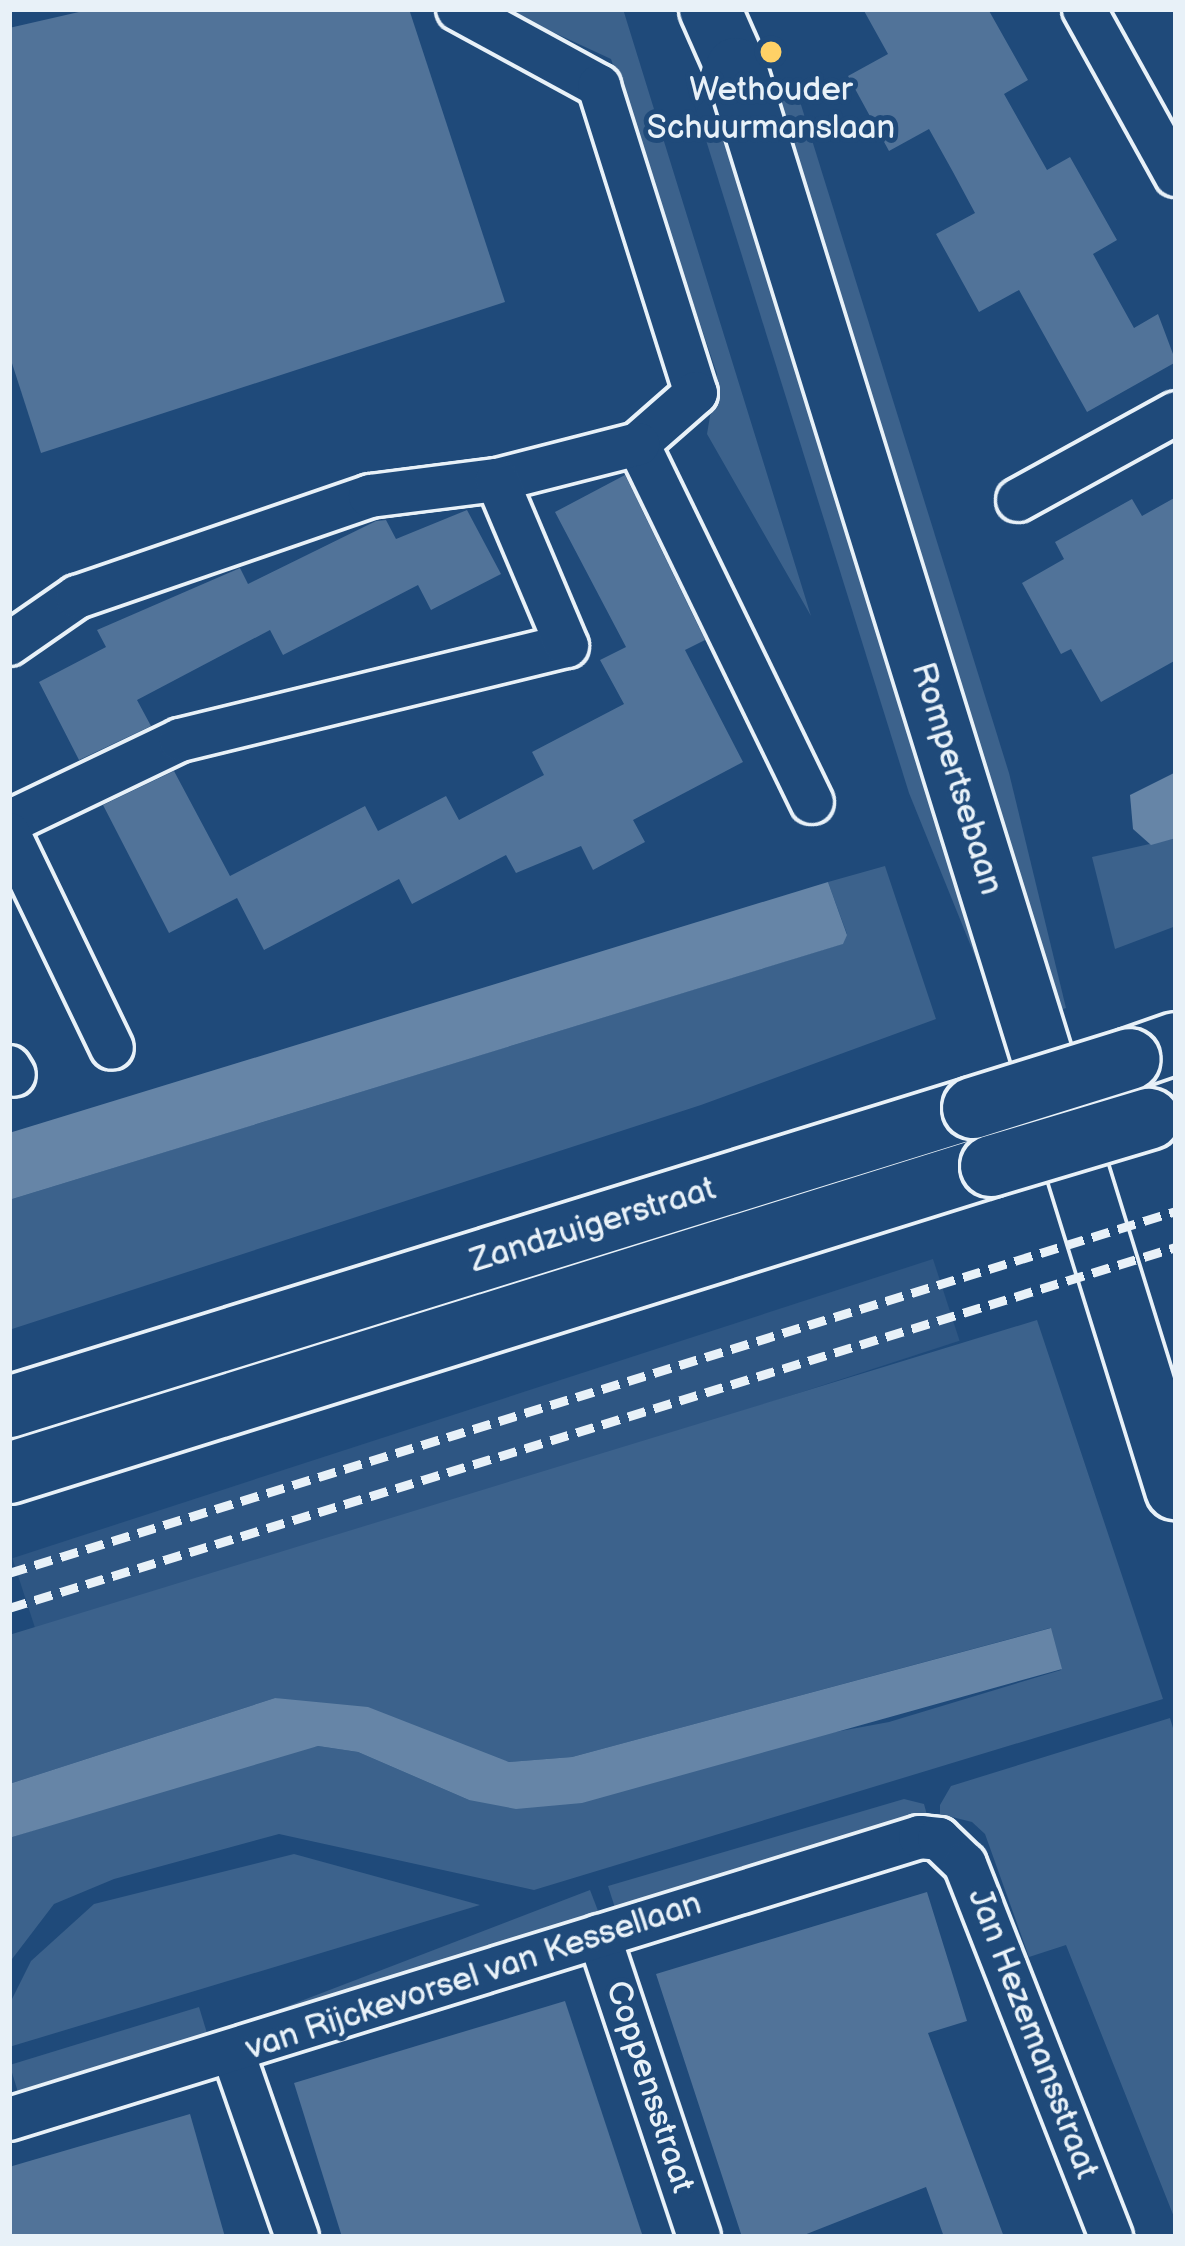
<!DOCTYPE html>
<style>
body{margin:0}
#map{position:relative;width:1185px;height:2246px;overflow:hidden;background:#1f4a7a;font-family:"Balsamiq Sans",sans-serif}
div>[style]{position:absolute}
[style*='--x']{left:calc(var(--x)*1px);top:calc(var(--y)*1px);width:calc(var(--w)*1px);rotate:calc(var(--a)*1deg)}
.built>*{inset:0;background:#2e5683;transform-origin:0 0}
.green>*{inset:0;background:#3c628c;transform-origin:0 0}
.water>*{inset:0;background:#6685a7}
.building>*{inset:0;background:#517399}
.roads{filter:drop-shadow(3px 0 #e8f1f8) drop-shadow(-3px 0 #e8f1f8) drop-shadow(0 3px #e8f1f8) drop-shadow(0 -3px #e8f1f8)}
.street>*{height:42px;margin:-21px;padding:0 21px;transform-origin:21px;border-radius:21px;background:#1f4a7a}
.secondary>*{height:60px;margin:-30px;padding:0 30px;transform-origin:30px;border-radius:30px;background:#1f4a7a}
.rail>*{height:9px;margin-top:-4.5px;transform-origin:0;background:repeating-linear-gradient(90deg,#e8f1f8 0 18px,transparent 0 27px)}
.bridges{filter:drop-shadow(3px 0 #e8f1f8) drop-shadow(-3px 0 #e8f1f8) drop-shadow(0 3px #e8f1f8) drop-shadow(0 -3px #e8f1f8)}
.secondary-bridge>*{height:60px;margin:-30px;padding:0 30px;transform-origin:30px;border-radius:30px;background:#1f4a7a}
.dots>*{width:33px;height:33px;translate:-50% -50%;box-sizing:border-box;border:6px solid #1f4a7a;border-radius:50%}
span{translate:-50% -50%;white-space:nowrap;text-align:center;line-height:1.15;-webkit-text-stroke:10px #1f4a7a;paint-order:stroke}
.poi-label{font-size:33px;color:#e8f1f8}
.street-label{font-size:33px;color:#e8f1f8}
.frame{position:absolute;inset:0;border:12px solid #e8f1f8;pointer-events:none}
</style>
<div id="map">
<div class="built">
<div style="left:933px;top:1259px;width:86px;height:968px;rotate:72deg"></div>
</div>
<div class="green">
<div style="clip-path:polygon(503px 9px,623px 9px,811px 616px,707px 434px,717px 374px,611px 59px)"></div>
<div style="clip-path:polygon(797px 92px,1009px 773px,1066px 1008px,1059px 1010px,777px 99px)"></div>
<div style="clip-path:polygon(721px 118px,1004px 1028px,909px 793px,701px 124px)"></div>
<div style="clip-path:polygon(1176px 838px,1176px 926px,1115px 949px,1092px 857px)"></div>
<div style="clip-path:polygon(885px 866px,936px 1019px,701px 1105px,9px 1330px,9px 1200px,842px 944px,847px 934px,828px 882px)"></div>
<div style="clip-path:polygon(1037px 1320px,1163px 1699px,534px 1890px,279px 1834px,114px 1879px,54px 1904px,9px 1963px,9px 1838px,279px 1753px,318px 1746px,358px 1752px,469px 1800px,889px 1722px,1061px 1670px,1050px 1628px,572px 1757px,509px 1762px,275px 1698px,9px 1784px,9px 1635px)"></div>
<div style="clip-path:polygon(1170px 1718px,1176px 1738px,1176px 2222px,1066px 1945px,1029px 1957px,985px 1834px,972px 1822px,940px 1814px,940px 1805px,951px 1786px)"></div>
<div style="clip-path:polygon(904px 1799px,924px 1804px,927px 1815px,616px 1911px,608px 1886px)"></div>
<div style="clip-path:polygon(294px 1854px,480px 1905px,9px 2047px,9px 2005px,31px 1961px,94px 1904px)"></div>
<div style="left:590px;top:1890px;width:26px;height:393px;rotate:69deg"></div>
<div style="left:199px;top:2007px;width:27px;height:198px;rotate:73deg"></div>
</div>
<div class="water">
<div style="clip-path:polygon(1176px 772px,1176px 838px,1151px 845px,1133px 829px,1130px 795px)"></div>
<div style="clip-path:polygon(828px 882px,847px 935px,843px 944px,9px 1200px,9px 1133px)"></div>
<div style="clip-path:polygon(1051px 1628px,1062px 1669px,582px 1803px,516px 1809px,469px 1800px,358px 1752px,318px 1746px,9px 1838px,9px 1784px,275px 1698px,368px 1707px,509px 1762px,572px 1757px)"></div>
</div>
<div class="building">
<div style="clip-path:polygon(92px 9px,409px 9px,505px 302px,41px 453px,9px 354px,9px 28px)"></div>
<div style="clip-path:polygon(863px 9px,988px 9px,1028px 80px,1004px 94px,1047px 170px,1070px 157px,1117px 240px,1093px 254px,1134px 328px,1158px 314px,1176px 362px,1087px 412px,1019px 290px,979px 312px,936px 234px,975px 213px,953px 172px,929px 129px,889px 151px,848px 76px,888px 54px)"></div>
<div style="clip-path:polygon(625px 475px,705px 640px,685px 650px,743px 762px,633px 820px,645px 842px,593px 870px,581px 846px,516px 873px,506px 855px,412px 904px,399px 879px,264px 950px,237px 898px,169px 933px,103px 805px,174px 771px,230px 876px,365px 806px,378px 831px,446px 796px,459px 820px,544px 775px,532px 752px,624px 704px,600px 660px,626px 647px,555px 512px)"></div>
<div style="clip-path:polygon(1176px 497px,1176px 660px,1101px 702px,1071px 649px,1061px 654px,1022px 583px,1064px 559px,1055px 542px,1132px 499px,1142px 516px)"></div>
<div style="clip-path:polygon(467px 510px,501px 574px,431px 610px,418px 585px,283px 655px,270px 630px,137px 700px,151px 726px,79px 760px,39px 682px,106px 647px,97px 630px,240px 568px,248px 584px,376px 521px,386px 520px,396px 539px)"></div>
<div style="clip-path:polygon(927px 1892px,967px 2021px,928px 2033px,1004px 2237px,944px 2237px,926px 2187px,799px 2237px,742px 2237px,656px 1974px)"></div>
<div style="clip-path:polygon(565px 2001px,643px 2237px,342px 2237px,294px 2083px)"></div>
<div style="clip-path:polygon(190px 2114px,225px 2237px,9px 2237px,9px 2167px)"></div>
</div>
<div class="roads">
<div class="street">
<div style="--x:458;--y:9;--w:161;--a:28.6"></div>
<div style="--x:599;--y:86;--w:322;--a:72.5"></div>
<div style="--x:696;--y:393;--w:77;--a:138.7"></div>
<div style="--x:638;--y:444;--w:398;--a:64.1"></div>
<div style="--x:1084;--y:9;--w:190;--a:61"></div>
<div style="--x:1018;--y:500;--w:180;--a:-28.8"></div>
<div style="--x:9;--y:644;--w:83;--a:-34.7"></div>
<div style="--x:77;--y:597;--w:310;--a:-19"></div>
<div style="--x:370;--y:496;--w:128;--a:-7.2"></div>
<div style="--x:497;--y:480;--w:146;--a:-14.3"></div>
<div style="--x:9;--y:822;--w:190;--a:-25.6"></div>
<div style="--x:180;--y:740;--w:398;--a:-13.7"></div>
<div style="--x:567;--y:646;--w:180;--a:-112.9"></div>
<div style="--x:9;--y:834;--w:237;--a:64.3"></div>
<div style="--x:9;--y:1067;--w:9;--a:58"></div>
<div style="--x:599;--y:1936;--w:317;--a:71.6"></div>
<div style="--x:233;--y:2053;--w:195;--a:70.8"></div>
<div style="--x:9;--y:2119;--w:954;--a:-17.2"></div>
<div style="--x:920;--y:1837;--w:19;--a:6"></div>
<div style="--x:939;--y:1839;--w:36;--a:44"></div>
<div style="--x:965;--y:1864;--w:401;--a:68.6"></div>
</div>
<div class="secondary">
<div style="--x:710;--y:9;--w:64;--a:66.2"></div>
<div style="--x:736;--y:68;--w:1488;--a:72.8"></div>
<div style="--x:1130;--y:1059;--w:49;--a:-19.2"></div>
<div style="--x:9;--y:1407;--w:1009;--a:-17.23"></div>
<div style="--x:9;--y:1473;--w:1029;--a:-17.36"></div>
</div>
</div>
<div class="rail">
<div style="--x:9;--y:1573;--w:1222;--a:-17.23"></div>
<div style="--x:9;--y:1608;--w:1222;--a:-17.19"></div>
</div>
<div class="bridges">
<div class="secondary-bridge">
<div style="--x:973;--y:1108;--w:164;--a:-17.3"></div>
<div style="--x:991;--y:1166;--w:165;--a:-16.6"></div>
</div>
</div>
<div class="dots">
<div style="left:771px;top:52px;background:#ffd166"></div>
</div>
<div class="poi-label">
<span style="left:771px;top:110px">Wethouder<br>Schuurmanslaan</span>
</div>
<div class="street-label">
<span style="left:956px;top:779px;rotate:73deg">Rompertsebaan</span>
<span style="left:593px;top:1226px;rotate:-17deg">Zandzuigerstraat</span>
<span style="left:474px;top:1977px;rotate:-18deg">van Rijckevorsel van Kessellaan</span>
<span style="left:1032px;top:2034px;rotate:69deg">Jan Hezemansstraat</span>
<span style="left:649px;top:2087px;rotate:72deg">Coppensstraat</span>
</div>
<div class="frame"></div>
</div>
